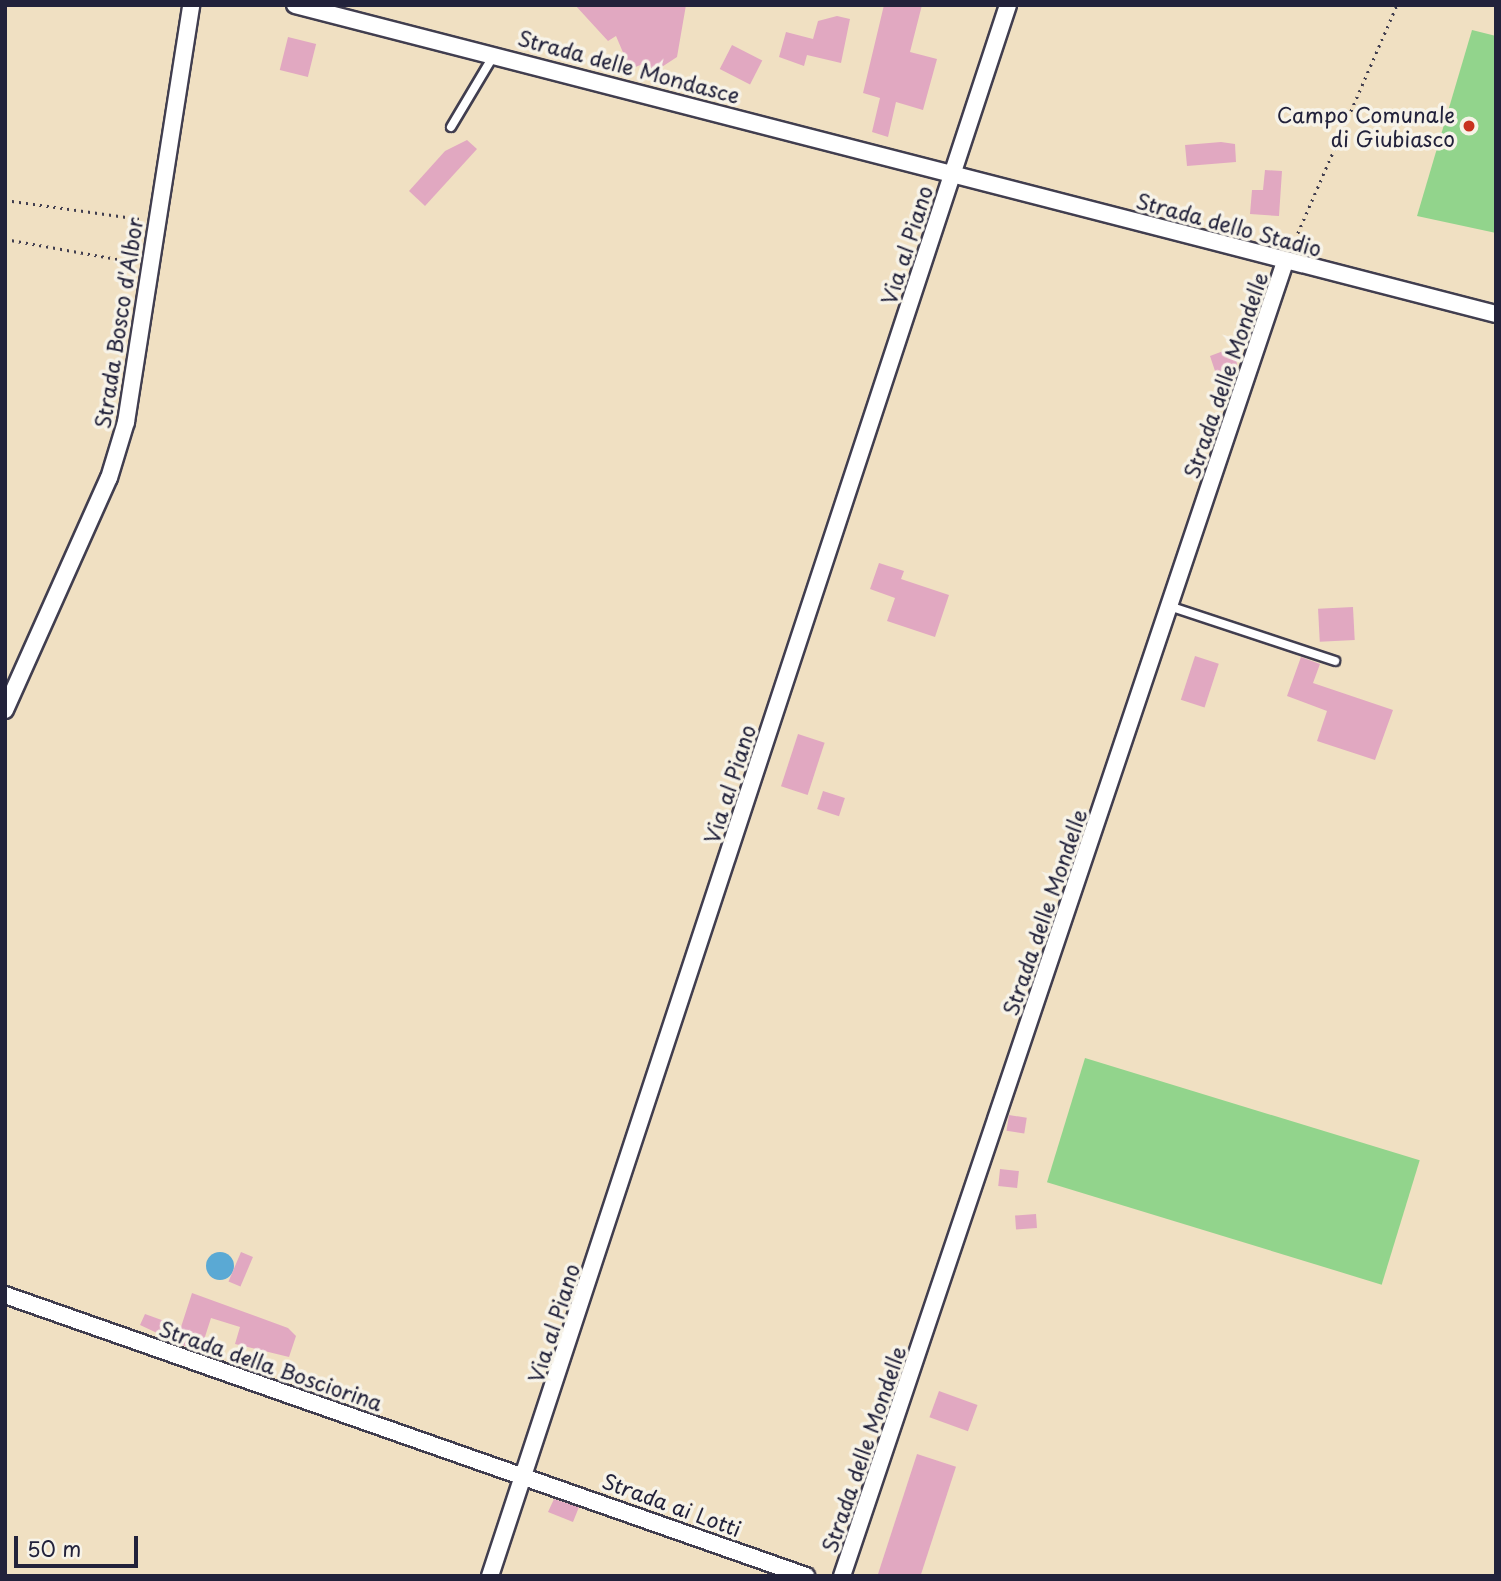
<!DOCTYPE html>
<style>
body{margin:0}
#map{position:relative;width:1501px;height:1581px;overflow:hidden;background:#f0e0c2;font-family:"Playpen Sans",sans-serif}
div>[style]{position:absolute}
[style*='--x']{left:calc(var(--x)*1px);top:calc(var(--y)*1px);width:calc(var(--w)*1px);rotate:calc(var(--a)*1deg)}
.green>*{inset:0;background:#92d48c;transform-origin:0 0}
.water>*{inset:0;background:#5aa9d4}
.round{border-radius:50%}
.building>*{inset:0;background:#e1a8c1;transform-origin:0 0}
.path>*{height:2.5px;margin-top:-1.25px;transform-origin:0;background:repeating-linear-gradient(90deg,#413e4f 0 2px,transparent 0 7px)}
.roads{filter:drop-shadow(2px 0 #413e4f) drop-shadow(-2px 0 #413e4f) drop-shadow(0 2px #413e4f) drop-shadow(0 -2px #413e4f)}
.lane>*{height:8px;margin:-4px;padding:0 4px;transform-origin:4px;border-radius:4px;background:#fff}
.street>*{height:16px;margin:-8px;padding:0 8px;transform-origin:8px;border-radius:8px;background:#fff}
.dots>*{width:19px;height:19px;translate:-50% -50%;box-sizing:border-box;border:4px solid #f7f3e8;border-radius:50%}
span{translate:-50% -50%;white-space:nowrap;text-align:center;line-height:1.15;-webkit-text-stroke:7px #f7f3e8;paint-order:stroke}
.street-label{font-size:21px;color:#22223b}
.poi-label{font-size:21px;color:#22223b}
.right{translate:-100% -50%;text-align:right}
.frame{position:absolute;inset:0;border:7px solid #22223b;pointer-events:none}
.scale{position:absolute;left:14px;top:1536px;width:124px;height:32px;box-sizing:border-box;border:4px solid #22223b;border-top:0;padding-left:9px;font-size:21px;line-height:24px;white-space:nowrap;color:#22223b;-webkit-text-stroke:5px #f7f3e8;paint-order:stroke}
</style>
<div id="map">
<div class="green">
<div style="clip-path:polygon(1472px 30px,1496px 36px,1496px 233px,1417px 216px)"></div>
<div style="left:1085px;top:1058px;width:350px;height:130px;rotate:17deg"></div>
</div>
<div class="water">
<div class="round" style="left:206px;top:1252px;width:28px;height:28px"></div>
</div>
<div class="building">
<div style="clip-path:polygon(575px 5px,686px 5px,677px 57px,648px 76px,643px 64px,630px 69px,616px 36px,608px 41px)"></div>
<div style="clip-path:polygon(884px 5px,922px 5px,910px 52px,937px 59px,923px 110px,896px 102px,888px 137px,872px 132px,880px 98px,863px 93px)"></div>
<div style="clip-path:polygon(837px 16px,850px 19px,841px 63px,807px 55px,804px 66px,779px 57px,786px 32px,813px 39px,818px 21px)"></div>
<div style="left:288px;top:37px;width:29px;height:34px;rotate:14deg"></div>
<div style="left:732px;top:45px;width:34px;height:27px;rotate:27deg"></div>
<div style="clip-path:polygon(467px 140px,477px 149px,425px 206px,409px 191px,445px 151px)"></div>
<div style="clip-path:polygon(1221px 142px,1235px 144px,1236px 162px,1187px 166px,1185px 145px)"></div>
<div style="clip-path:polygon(1265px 170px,1282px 171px,1279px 216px,1250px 214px,1252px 190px,1263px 190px)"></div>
<div style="clip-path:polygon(1234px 347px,1238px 370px,1217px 377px,1210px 356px)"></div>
<div style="clip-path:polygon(879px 563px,904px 571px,901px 579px,949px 595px,935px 637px,887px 621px,895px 598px,870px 589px)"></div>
<div style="left:1353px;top:607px;width:33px;height:35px;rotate:87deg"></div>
<div style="left:1195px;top:656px;width:25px;height:46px;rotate:18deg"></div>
<div style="clip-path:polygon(1301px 657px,1320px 664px,1313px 683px,1393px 710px,1375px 760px,1317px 741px,1327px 711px,1287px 696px)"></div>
<div style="left:798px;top:734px;width:28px;height:55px;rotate:18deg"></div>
<div style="left:823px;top:791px;width:23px;height:19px;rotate:18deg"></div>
<div style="left:1009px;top:1115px;width:18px;height:16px;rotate:9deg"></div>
<div style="left:1000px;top:1169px;width:19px;height:17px;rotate:6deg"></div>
<div style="left:1036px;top:1214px;width:14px;height:21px;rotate:86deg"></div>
<div style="left:241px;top:1252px;width:13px;height:32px;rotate:23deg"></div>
<div style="clip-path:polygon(192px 1293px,288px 1328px,296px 1336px,289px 1357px,235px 1344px,240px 1327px,211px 1318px,203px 1343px,190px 1339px,187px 1347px,140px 1325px,145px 1314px,181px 1327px)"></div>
<div style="left:939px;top:1391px;width:41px;height:28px;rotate:20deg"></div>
<div style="left:917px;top:1454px;width:41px;height:129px;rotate:18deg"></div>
<div style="clip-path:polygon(554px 1499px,579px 1507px,573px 1522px,548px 1512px)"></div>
</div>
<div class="path">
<div style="--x:5;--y:200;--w:137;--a:8"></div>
<div style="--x:5;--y:239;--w:131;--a:10.1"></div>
<div style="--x:1292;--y:246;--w:263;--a:-66.5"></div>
</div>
<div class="roads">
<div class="lane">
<div style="--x:451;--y:127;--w:84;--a:-59.2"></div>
<div style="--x:1169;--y:606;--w:175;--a:18.3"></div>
</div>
<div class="street">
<div style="--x:295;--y:5;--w:1240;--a:14.43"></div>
<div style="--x:5;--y:710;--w:254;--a:-65.9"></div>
<div style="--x:109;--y:478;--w:59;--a:-73.1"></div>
<div style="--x:126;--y:422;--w:422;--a:-81.1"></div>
<div style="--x:5;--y:1295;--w:849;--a:19.33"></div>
<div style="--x:490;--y:1576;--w:1654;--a:-71.75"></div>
<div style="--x:842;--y:1576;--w:1387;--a:-71.37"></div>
</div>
</div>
<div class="dots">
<div style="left:1469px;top:126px;background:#c8321e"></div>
</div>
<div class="street-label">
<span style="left:629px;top:66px;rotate:15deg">Strada delle Mondasce</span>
<span style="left:1229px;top:224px;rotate:15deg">Strada dello Stadio</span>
<span style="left:906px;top:245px;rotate:-72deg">Via al Piano</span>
<span style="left:118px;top:323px;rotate:-81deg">Strada Bosco d'Albor</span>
<span style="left:1225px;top:375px;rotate:-71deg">Strada delle Mondelle</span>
<span style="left:729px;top:784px;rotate:-72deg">Via al Piano</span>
<span style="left:1044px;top:912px;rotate:-71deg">Strada delle Mondelle</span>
<span style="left:553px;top:1323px;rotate:-72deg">Via al Piano</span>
<span style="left:271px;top:1365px;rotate:19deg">Strada della Bosciorina</span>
<span style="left:863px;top:1449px;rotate:-71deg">Strada delle Mondelle</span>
<span style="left:672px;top:1504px;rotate:20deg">Strada ai Lotti</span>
</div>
<div class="poi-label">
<span class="right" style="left:1455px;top:126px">Campo Comunale<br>di Giubiasco</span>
</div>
<div class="frame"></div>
<div class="scale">50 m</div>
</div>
